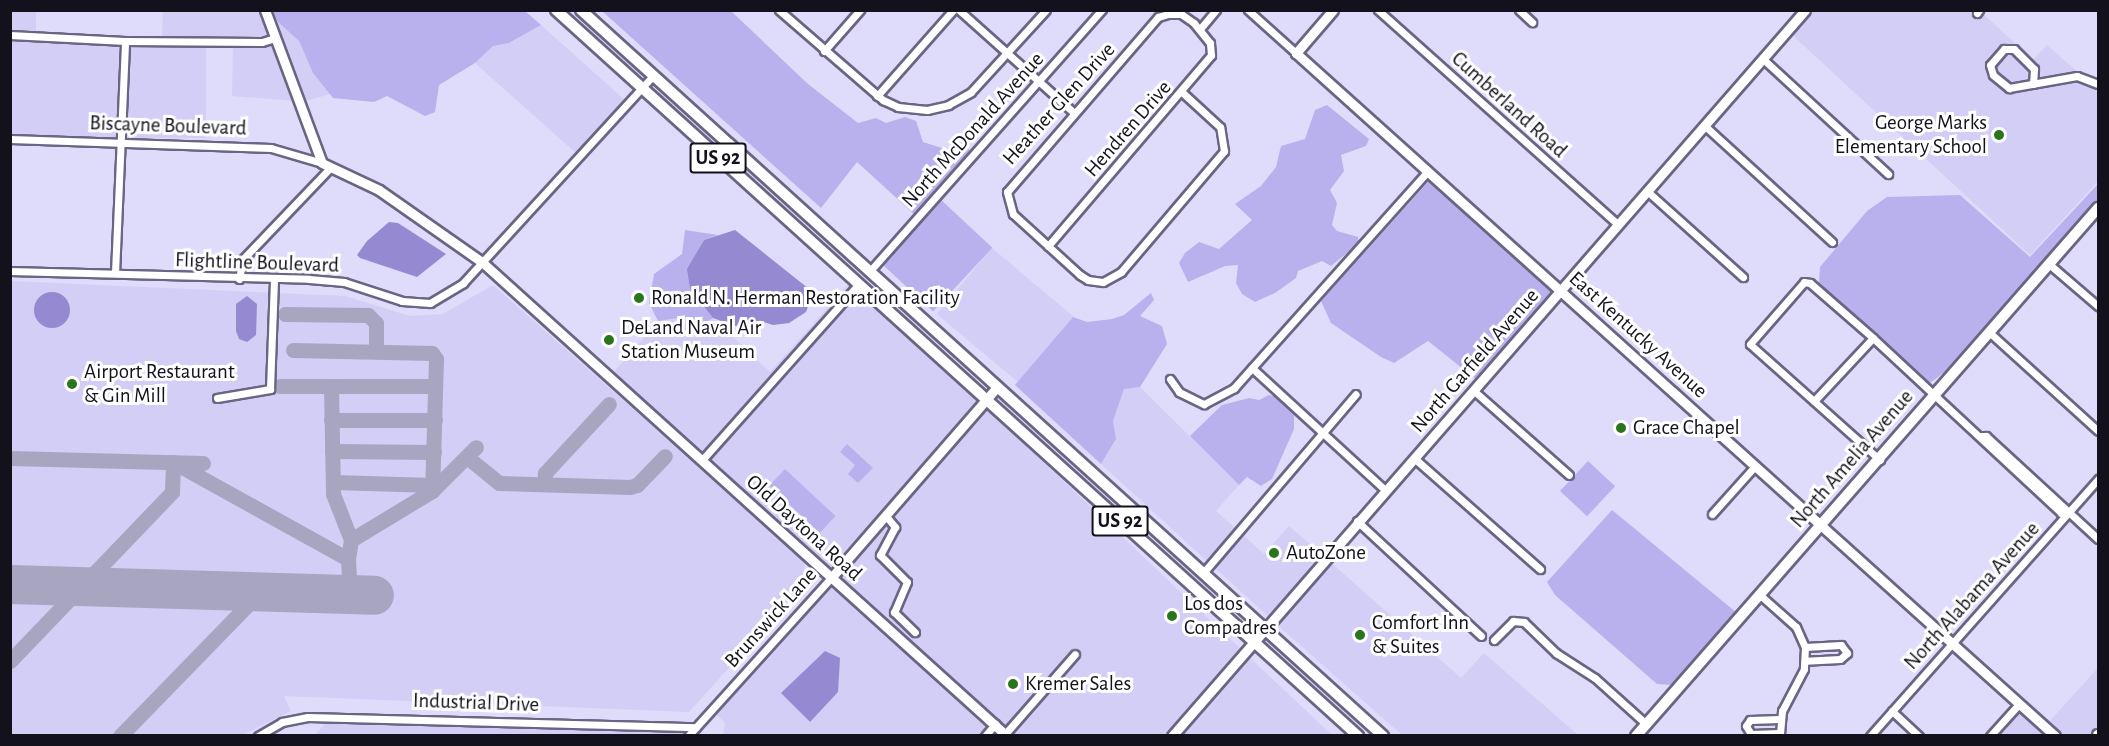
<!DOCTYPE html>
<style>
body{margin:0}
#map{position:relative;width:2109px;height:746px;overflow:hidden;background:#dfdbfb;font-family:"Alegreya Sans",sans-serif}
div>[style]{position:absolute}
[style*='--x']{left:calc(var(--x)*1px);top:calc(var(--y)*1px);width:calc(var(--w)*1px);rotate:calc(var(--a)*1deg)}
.built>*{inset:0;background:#d3cef5;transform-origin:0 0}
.green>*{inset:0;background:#b9b1ed;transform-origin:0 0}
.water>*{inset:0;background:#9589d1}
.round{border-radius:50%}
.taxiway>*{height:15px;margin:-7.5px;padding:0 7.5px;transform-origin:7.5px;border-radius:7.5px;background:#a8a5c0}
.runway>*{height:39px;margin:-19.5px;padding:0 19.5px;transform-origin:19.5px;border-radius:19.5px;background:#a8a5c0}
.roads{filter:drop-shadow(2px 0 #696582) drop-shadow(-2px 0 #696582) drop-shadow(0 2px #696582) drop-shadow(0 -2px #696582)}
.minor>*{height:7px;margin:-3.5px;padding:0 3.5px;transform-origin:3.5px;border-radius:3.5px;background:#fff}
.tertiary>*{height:9px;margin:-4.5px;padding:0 4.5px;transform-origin:4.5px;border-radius:4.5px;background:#fff}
.secondary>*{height:10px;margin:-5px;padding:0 5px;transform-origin:5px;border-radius:5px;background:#fff}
.primary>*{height:10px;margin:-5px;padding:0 5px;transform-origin:5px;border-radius:5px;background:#fff}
.dots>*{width:16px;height:16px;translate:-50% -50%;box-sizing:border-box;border:3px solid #fff;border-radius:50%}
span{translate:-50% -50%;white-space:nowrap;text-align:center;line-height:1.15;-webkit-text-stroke:6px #fff;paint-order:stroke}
.shield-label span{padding:2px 4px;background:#fff;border:2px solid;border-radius:4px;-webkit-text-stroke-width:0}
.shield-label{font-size:20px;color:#13111c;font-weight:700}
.street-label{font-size:21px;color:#13111c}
.poi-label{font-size:21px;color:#13111c}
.right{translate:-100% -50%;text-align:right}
.left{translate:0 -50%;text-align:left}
.frame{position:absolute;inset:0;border:12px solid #13111c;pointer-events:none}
</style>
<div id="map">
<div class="built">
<div style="clip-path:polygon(163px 10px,261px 11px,271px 36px,162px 38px)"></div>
<div style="left:11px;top:11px;width:25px;height:21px"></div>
<div style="clip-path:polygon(268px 11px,273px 11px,277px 21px,299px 41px,313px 73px,330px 94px,303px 102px)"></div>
<div style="clip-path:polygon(1809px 11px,1980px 11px,2033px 60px,2047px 45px,2098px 90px,2098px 181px,2030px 255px,1789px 32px)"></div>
<div style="clip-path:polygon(541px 25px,626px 101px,577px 154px,475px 63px,493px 46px,510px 43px)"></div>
<div style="left:11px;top:39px;width:111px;height:97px;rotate:3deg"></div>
<div style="clip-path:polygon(273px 42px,296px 101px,232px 96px,233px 45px)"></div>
<div style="left:128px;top:45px;width:78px;height:93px"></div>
<div style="left:992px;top:248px;width:106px;height:86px;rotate:40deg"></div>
<div style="clip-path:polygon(11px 281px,345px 296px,410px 316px,443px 314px,493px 285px,805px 561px,802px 587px,689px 712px,284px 696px,291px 711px,242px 735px,11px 736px)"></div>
<div style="clip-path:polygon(849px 284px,852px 287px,702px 455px,612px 374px,658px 321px,671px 317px,703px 324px,713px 318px,770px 372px)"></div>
<div style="left:857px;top:291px;width:165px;height:225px;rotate:42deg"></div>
<div style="clip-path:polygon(1140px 387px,1239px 485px,1216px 511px,1236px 529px,1208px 562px,1101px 464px,1116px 439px,1113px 420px,1124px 389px)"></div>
<div style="clip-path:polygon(984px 406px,1243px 651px,1168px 735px,1012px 735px,1010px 733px,1079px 654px,1074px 650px,1005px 729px,835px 577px,885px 520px,891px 527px,877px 549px,877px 556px,904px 584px,891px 612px,914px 636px,919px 632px,897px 610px,910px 582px,883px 554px,897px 526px,889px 515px)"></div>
<div style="clip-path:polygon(1289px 526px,1324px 556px,1271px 619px,1213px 566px,1241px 533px,1264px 554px)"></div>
<div style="clip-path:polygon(1328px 560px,1461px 678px,1484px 653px,1578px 735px,1402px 735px,1275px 623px)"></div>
<div style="clip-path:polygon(evenodd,833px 584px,991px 725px,981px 736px,723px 736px,725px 723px,717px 715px,833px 584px,825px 651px,838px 691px,809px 722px,782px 693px,825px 651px)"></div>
<div style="clip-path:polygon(1247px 655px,1332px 735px,1176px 736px)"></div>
<div style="clip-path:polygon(2098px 668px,2098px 730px,2094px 735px,2060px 735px,2047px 724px)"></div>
<div style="clip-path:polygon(2019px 708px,2050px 736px,1994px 736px)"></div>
<div style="clip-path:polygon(329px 719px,689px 729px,684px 736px,314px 736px)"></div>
</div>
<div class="green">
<div style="clip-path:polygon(273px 11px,525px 11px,541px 25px,509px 43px,493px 46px,475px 63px,439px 85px,435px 112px,425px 116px,387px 96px,374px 102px,333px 98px,313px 73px,299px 41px,277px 21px)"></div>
<div style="clip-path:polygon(602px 11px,731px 11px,808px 84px,858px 123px,876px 118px,886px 123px,905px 117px,916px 121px,923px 142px,945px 149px,965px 145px,971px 152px,915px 215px,857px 162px,821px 208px)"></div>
<div style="clip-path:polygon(1327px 105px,1369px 139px,1366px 146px,1341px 155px,1344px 171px,1330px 190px,1337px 203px,1332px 225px,1337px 231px,1358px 237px,1359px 243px,1331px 266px,1322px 261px,1298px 271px,1296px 278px,1275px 293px,1255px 302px,1242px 294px,1236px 283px,1238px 265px,1225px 266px,1188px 282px,1179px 263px,1185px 253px,1199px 242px,1219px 249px,1252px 220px,1235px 204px,1261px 186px,1276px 167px,1281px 146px,1305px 139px,1315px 110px)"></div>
<div style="clip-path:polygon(1430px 180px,1556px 292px,1477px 380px,1428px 341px,1394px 363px,1381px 357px,1331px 323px,1321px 301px)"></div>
<div style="clip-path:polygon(2098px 184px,2098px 204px,1961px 360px,1927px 385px,1819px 283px,1820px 267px,1867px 211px,1887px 197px,1960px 195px,2030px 257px)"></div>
<div style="left:939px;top:198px;width:73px;height:87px;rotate:43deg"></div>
<div style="clip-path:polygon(685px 230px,718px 235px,704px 240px,688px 269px,690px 289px,713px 318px,703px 324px,684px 317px,658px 321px,649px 303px,654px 274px,682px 254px)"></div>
<div style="clip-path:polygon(1151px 293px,1154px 300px,1140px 316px,1162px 326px,1167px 344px,1140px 387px,1124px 389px,1113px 421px,1116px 439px,1101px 464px,1015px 385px,1073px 317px,1087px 322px,1112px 319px,1124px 315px)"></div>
<div style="clip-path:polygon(1269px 395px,1277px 397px,1294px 415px,1294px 429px,1272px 479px,1261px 486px,1247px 477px,1239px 485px,1190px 436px,1222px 405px,1249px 398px,1259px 400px)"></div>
<div style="clip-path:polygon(847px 444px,873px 468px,858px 483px,848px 474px,855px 465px,840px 452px)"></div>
<div style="left:1588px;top:461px;width:37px;height:41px;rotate:43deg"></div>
<div style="left:785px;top:469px;width:69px;height:23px;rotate:43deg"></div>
<div style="clip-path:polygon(1612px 510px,1737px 613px,1673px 685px,1657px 684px,1555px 595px,1547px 582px)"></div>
</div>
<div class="water">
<div style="clip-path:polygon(389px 222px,398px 223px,446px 254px,417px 277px,360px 258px,357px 255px,367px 241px)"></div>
<div style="clip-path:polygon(735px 230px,809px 289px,811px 298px,806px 312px,789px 323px,773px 325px,760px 321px,735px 326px,713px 318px,690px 289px,687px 269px,704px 240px)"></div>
<div class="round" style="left:34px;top:292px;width:36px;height:36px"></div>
<div style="clip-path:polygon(247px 296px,257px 304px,256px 335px,247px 342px,239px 339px,236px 331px,236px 304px)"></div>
<div style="clip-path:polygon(825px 651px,840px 658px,838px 692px,810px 722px,781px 693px)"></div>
</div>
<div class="taxiway">
<div style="--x:285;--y:314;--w:83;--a:0.7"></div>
<div style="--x:368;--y:315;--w:11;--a:45"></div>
<div style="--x:376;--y:323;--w:28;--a:90"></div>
<div style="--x:293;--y:350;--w:139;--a:1.2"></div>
<div style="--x:432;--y:353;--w:7;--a:56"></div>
<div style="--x:436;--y:359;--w:132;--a:91.7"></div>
<div style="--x:280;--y:386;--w:155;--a:0"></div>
<div style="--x:331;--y:387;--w:107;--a:88.9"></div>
<div style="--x:333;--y:494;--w:49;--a:68.6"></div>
<div style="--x:331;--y:420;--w:104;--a:0"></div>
<div style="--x:332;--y:451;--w:102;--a:0.6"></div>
<div style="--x:467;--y:457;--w:41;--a:39.1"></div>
<div style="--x:499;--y:483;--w:131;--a:1.7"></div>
<div style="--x:630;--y:487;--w:7;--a:-16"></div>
<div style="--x:637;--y:485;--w:40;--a:-46"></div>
<div style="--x:10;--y:458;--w:193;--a:1.5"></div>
<div style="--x:333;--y:482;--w:100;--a:1.7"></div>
<div style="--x:544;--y:484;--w:11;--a:-85"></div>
<div style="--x:545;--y:473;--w:94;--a:-47.2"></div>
<div style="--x:348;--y:559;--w:19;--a:-81"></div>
<div style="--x:351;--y:540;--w:95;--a:-31.2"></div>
<div style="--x:432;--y:491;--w:62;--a:-45"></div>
<div style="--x:10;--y:661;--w:234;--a:-46.2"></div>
<div style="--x:172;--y:492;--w:30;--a:-88"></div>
<div style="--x:173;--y:462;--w:200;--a:29"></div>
<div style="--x:348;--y:559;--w:35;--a:87"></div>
<div style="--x:120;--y:736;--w:201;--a:-45.8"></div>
</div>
<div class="runway">
<div style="--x:10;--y:584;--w:364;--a:1.7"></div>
</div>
<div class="roads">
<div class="minor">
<div style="--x:779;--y:10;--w:138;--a:40.9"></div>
<div style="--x:883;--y:100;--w:17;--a:25"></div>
<div style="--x:898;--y:107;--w:29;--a:6"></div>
<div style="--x:927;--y:110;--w:22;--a:-13"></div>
<div style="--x:948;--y:105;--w:26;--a:-29"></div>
<div style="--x:971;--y:92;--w:111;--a:-47.6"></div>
<div style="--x:959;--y:10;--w:154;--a:41.8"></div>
<div style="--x:1248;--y:10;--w:64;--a:41.9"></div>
<div style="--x:1378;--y:10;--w:321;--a:41.8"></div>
<div style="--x:1519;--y:10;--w:18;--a:43"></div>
<div style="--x:1977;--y:13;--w:4;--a:-56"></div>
<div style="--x:1200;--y:29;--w:25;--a:-50"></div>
<div style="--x:10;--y:35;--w:115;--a:3"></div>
<div style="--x:125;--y:41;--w:137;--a:0.4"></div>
<div style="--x:262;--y:42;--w:14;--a:-17"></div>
<div style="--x:824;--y:51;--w:55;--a:-48.7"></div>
<div style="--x:1763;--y:59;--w:170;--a:42.6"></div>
<div style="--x:2033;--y:84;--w:15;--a:-86"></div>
<div style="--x:2034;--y:69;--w:28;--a:-135"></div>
<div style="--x:2014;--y:49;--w:10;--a:180"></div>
<div style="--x:2004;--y:49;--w:21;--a:131"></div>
<div style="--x:1990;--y:65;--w:10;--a:73"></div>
<div style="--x:1993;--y:75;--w:21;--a:39"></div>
<div style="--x:2009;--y:88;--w:69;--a:-10"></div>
<div style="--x:2077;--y:76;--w:22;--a:21"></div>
<div style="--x:877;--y:96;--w:115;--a:-48.5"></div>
<div style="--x:1705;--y:126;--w:172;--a:42.4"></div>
<div style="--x:10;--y:139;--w:261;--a:2"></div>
<div style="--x:271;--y:148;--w:53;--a:16.4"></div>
<div style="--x:1647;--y:191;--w:129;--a:41.9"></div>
<div style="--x:1048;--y:246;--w:251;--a:-49.5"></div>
<div style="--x:1211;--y:55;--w:12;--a:-95"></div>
<div style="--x:1210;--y:43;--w:26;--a:-129"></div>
<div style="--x:1194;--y:23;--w:16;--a:-145"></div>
<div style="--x:1181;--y:14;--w:13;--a:180"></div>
<div style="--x:1168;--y:14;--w:10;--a:163"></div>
<div style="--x:1158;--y:17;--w:231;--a:130.8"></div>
<div style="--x:1007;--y:192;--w:23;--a:75"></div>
<div style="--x:1013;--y:214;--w:91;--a:42.3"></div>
<div style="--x:1080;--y:275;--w:9;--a:32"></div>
<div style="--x:1088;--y:280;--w:15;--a:8"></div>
<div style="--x:1103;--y:282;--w:21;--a:-29"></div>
<div style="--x:1121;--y:272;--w:159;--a:-49.6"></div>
<div style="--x:1224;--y:151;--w:24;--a:-99"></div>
<div style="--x:1220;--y:127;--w:52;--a:-137.4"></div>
<div style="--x:2049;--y:264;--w:65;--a:40.6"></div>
<div style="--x:10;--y:271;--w:299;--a:1.5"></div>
<div style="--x:309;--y:279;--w:35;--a:5"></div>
<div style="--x:344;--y:282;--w:61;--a:18.1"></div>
<div style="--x:402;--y:301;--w:28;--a:4"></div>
<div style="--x:430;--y:303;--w:39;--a:-31"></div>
<div style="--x:463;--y:283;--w:281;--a:-47.5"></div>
<div style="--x:869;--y:272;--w:351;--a:-48.4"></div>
<div style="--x:115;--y:273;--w:232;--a:-87.5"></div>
<div style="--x:239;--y:279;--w:20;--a:-79"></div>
<div style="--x:243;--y:259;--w:126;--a:-46.3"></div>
<div style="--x:1989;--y:332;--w:147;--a:42.2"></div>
<div style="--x:1252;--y:368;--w:180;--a:42.5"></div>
<div style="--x:1170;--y:379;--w:16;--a:55"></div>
<div style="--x:1179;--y:392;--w:28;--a:26"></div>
<div style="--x:1204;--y:404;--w:34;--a:-28"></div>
<div style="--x:1234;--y:388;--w:291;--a:-48.2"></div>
<div style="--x:1473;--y:390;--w:128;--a:41.5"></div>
<div style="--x:217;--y:398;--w:54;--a:-9.6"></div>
<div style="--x:270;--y:389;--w:109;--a:-87.9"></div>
<div style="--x:1814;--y:401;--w:86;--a:-46.9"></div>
<div style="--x:1980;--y:436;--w:6;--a:0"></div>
<div style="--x:1986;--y:436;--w:152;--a:42.6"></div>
<div style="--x:1414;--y:458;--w:168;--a:41.4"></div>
<div style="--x:702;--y:460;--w:236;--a:-48.3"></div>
<div style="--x:1880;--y:460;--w:174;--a:-138.3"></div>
<div style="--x:1750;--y:344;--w:82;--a:-48.9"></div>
<div style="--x:1804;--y:282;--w:6;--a:9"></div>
<div style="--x:1810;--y:283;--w:84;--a:41.1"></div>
<div style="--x:1873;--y:338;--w:257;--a:42.9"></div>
<div style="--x:2061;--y:513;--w:7;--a:0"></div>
<div style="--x:1712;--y:514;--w:64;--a:-48.1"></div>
<div style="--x:885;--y:515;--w:16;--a:50"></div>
<div style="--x:895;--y:527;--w:32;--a:118"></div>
<div style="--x:880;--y:555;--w:38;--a:45"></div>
<div style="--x:907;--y:582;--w:33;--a:113"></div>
<div style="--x:894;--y:612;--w:29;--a:44"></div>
<div style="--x:1357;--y:521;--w:169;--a:42.8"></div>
<div style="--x:1203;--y:573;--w:235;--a:-49.5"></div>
<div style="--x:1760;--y:595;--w:48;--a:41.6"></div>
<div style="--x:1796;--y:627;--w:22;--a:66"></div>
<div style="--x:1805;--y:647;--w:22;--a:93"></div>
<div style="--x:1804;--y:669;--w:47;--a:117.6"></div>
<div style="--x:1782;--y:711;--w:25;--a:95"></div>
<div style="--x:1494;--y:640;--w:27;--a:-45"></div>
<div style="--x:1513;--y:621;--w:11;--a:5"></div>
<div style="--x:1524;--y:622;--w:45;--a:44.1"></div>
<div style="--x:1556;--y:653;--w:46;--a:32.7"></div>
<div style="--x:1595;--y:678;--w:69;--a:42"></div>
<div style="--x:1805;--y:647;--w:36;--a:-3"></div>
<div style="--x:1841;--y:645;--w:10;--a:53"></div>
<div style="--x:1847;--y:653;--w:9;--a:139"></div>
<div style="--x:1840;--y:659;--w:34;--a:177"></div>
<div style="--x:1892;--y:711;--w:37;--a:43"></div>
<div style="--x:1780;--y:719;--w:30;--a:178"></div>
<div style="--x:1750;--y:720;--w:7;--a:124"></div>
<div style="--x:1746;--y:726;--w:9;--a:58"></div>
<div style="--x:1751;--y:734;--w:29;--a:-2"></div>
<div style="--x:1005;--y:734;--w:106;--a:-48.8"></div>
<div style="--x:258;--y:736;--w:28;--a:-30"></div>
<div style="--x:282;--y:722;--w:26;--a:-11"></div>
<div style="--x:308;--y:717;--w:388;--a:1.5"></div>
<div style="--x:688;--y:736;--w:213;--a:-47.9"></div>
<div style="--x:985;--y:736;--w:16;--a:-50"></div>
<div style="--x:1870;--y:736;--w:344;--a:-48.4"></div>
<div style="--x:1990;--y:736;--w:43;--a:-47.8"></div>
</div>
<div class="tertiary">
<div style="--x:265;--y:10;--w:163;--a:69.6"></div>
<div style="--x:322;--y:163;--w:63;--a:25.3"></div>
<div style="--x:379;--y:190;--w:126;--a:35"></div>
<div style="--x:482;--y:262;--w:707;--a:42.08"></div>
<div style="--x:1333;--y:10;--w:57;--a:130.7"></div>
<div style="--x:1296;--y:53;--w:1021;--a:41.98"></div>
<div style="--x:831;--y:578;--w:253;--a:-49"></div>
<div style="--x:1172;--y:736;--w:963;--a:-48.91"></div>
</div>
<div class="secondary">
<div style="--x:1636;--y:736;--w:702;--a:-48.81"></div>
</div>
<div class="primary">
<div style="--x:556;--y:10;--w:1082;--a:42.15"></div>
<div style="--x:581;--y:10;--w:1082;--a:42.15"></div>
<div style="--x:2098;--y:736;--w:1;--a:-90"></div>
</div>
</div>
<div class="dots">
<div style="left:1999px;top:135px;background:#29751b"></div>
<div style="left:639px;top:298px;background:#29751b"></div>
<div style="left:609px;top:340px;background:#29751b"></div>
<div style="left:72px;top:384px;background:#29751b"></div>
<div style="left:1621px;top:428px;background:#29751b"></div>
<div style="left:1274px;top:553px;background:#29751b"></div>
<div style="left:1172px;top:616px;background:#29751b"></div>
<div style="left:1360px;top:635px;background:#29751b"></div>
<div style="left:1013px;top:684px;background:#29751b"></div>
</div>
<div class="shield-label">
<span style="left:718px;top:158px">US 92</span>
<span style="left:1120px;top:521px">US 92</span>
</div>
<div class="street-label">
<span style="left:1059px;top:104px;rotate:-48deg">Heather Glen Drive</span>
<span style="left:1509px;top:105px;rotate:42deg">Cumberland Road</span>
<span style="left:168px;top:126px;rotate:2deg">Biscayne Boulevard</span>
<span style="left:1128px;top:129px;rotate:-49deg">Hendren Drive</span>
<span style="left:973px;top:130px;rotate:-48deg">North McDonald Avenue</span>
<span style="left:257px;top:263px;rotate:2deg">Flightline Boulevard</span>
<span style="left:1638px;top:335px;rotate:42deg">East Kentucky Avenue</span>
<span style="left:1475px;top:361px;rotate:-49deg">North Garfield Avenue</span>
<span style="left:1852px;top:459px;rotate:-49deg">North Amelia Avenue</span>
<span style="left:804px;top:528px;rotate:42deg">Old Daytona Road</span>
<span style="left:1972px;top:596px;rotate:-48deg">North Alabama Avenue</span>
<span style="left:771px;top:618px;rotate:-48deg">Brunswick Lane</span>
<span style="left:476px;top:703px;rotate:2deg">Industrial Drive</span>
</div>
<div class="poi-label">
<span class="right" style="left:1987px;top:135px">George Marks<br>Elementary School</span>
<span class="left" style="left:651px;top:298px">Ronald N. Herman Restoration Facility</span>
<span class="left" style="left:621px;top:340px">DeLand Naval Air<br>Station Museum</span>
<span class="left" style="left:84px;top:384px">Airport Restaurant<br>&amp; Gin Mill</span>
<span class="left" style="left:1633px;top:428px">Grace Chapel</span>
<span class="left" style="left:1286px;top:553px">AutoZone</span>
<span class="left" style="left:1184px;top:616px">Los dos<br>Compadres</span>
<span class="left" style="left:1372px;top:635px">Comfort Inn<br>&amp; Suites</span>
<span class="left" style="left:1025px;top:684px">Kremer Sales</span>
</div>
<div class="frame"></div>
</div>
